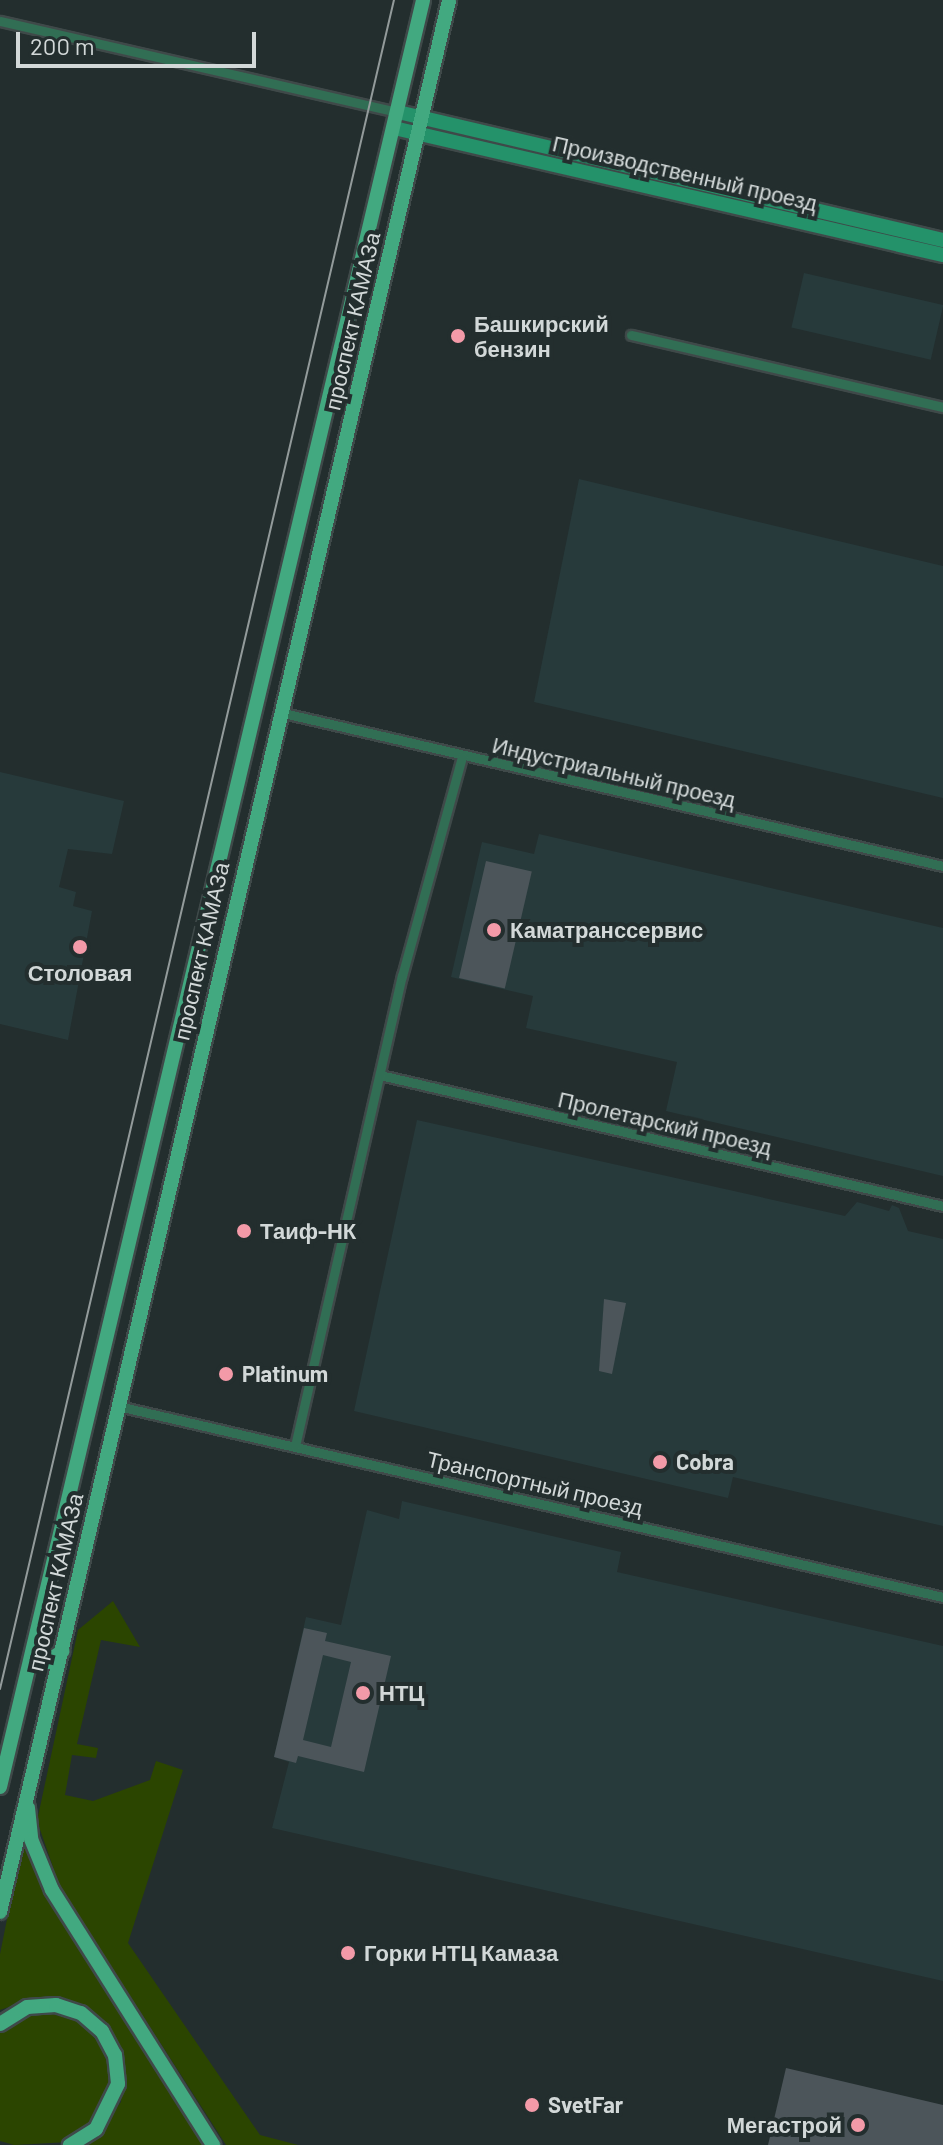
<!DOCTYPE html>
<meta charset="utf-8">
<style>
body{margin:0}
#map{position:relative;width:943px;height:2145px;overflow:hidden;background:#232e2e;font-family:Barlow,sans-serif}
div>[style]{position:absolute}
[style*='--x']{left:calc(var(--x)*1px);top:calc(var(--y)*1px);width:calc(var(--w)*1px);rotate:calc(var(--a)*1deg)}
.built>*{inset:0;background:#273a3b;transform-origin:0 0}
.green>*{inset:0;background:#2b4500}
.building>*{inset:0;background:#4c555a;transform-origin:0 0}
.roads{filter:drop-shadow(2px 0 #3f4949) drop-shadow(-2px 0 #3f4949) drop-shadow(0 2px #3f4949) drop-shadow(0 -2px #3f4949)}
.street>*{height:9px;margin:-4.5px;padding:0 4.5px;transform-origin:4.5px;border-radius:4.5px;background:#316e54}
.secondary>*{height:14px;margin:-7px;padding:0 7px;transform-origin:7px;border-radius:7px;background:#24926a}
.primary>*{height:14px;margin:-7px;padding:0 7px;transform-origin:7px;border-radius:7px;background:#42a980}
.tram>*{height:2px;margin:-1px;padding:0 1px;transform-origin:1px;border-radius:1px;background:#939b9b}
.dots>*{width:22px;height:22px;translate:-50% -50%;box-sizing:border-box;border:4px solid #232e2e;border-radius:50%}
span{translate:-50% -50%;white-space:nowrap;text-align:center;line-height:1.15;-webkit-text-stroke:8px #232e2e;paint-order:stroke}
.street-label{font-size:22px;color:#d2d8d8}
.poi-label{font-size:22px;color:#d2d8d8;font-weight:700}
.left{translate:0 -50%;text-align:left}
.right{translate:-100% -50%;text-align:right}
.scale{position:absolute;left:16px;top:32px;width:240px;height:36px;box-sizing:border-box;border:4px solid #d2d8d8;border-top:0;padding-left:10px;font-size:24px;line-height:28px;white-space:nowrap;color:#d2d8d8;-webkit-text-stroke:6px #232e2e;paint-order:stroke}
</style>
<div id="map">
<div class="built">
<div style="left:804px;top:273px;width:143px;height:56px;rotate:13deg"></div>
<div style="clip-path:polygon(579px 479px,943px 566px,943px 798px,534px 702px)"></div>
<div style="clip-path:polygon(0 772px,124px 801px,112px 854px,68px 849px,59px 887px,76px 892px,73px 906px,92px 911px,68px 1040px,0 1024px)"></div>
<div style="clip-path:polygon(539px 834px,943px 928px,943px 1176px,666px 1111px,677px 1062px,526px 1028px,533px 996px,451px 977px,482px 842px,534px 854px)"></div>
<div style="clip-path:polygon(417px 1120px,845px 1216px,857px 1202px,889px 1211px,892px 1205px,899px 1208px,908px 1231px,943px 1239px,943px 1526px,733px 1477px,728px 1498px,354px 1411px)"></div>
<div style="clip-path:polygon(402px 1501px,621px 1552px,617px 1572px,943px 1646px,943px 1981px,272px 1828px,289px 1762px,274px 1757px,306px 1617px,341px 1625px,367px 1510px,399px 1519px)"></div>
</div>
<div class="green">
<div style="clip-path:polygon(449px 131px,787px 207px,785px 213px,446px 135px)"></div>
<div style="clip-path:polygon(113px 1601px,140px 1647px,101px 1640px,77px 1744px,98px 1748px,96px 1758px,72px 1755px,65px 1795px,93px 1801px,150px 1780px,156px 1761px,183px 1770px,128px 1943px,260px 2135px,298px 2145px,226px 2145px,60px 1887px,37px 1821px,78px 1630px)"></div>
<div style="clip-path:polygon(24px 1835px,48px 1898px,204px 2145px,88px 2145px,121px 2102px,124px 2067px,113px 2037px,97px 2017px,62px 1998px,35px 1998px,0 2010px,0 1954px)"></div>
<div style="clip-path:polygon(38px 2011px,83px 2021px,97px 2036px,113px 2076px,100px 2118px,69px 2142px,14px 2145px,0 2141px,0 2031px)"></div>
</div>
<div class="building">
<div style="left:486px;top:861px;width:47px;height:120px;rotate:13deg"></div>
<div style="clip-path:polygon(604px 1299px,626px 1303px,612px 1374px,599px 1371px)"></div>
<div style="clip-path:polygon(evenodd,304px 1628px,327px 1633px,325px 1641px,391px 1656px,364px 1772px,298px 1756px,296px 1763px,274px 1757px,304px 1628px,323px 1655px,351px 1662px,331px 1747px,303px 1740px,323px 1655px)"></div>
<div style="clip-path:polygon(786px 2068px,943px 2105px,943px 2145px,768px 2145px)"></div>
</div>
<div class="roads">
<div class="street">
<div style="--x:0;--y:21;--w:408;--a:12.9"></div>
<div style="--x:631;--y:335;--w:320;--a:13"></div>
<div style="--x:279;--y:712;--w:682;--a:13.06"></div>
<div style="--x:380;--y:1075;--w:578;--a:13.1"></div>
<div style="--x:118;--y:1406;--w:847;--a:13.04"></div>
<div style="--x:295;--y:1446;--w:482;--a:-77.2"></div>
<div style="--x:402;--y:976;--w:227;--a:-74.7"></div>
</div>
<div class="secondary">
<div style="--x:398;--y:112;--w:560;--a:13.22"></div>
<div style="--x:394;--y:128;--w:563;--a:13.03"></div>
</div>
<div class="primary">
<div style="--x:35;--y:1645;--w:21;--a:55"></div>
<div style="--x:47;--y:1662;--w:19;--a:-35"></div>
<div style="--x:0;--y:1787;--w:1836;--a:-76.68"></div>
<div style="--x:28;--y:1808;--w:31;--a:84"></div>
<div style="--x:31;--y:1839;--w:55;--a:67.6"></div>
<div style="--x:52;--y:1890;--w:302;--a:57.7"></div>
<div style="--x:0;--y:1912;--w:1964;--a:-76.78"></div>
<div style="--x:0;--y:2024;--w:32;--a:-32"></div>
<div style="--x:27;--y:2007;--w:29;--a:-4"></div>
<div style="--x:56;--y:2005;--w:26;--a:18"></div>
<div style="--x:81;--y:2013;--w:28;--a:41"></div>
<div style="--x:102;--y:2031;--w:27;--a:62"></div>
<div style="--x:115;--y:2055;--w:29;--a:84"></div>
<div style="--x:118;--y:2084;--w:50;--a:116.1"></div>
<div style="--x:96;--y:2129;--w:31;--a:148"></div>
</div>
</div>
<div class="tram">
<div style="--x:0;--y:1689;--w:1734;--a:-76.87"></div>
</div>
<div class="dots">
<div style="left:458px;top:336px;background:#f39aa8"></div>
<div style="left:494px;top:930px;background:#f39aa8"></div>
<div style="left:80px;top:947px;background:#f39aa8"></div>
<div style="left:244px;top:1231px;background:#f39aa8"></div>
<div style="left:226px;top:1374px;background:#f39aa8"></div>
<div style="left:660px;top:1462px;background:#f39aa8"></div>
<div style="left:363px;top:1693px;background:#f39aa8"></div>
<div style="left:348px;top:1953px;background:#f39aa8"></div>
<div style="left:532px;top:2105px;background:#f39aa8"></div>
<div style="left:858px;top:2125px;background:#f39aa8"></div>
</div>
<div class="street-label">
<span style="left:685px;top:173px;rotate:13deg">Производственный проезд</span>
<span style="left:352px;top:321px;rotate:-77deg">проспект КАМАЗа</span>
<span style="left:614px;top:772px;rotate:13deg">Индустриальный проезд</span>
<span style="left:201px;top:951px;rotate:-77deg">проспект КАМАЗа</span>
<span style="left:665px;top:1123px;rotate:13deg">Пролетарский проезд</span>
<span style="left:535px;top:1483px;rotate:13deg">Транспортный проезд</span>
<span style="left:55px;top:1582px;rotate:-77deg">проспект КАМАЗа</span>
</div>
<div class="poi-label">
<span class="left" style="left:474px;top:336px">Башкирский<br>бензин</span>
<span class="left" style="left:510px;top:930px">Каматранссервис</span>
<span style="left:80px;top:973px">Столовая</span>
<span class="left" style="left:260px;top:1231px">Таиф-НК</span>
<span class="left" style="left:242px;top:1374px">Platinum</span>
<span class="left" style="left:676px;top:1462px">Cobra</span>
<span class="left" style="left:379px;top:1693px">НТЦ</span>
<span class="left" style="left:364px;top:1953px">Горки НТЦ Камаза</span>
<span class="left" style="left:548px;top:2105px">SvetFar</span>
<span class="right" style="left:842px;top:2125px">Мегастрой</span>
</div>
<div class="scale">200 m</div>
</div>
